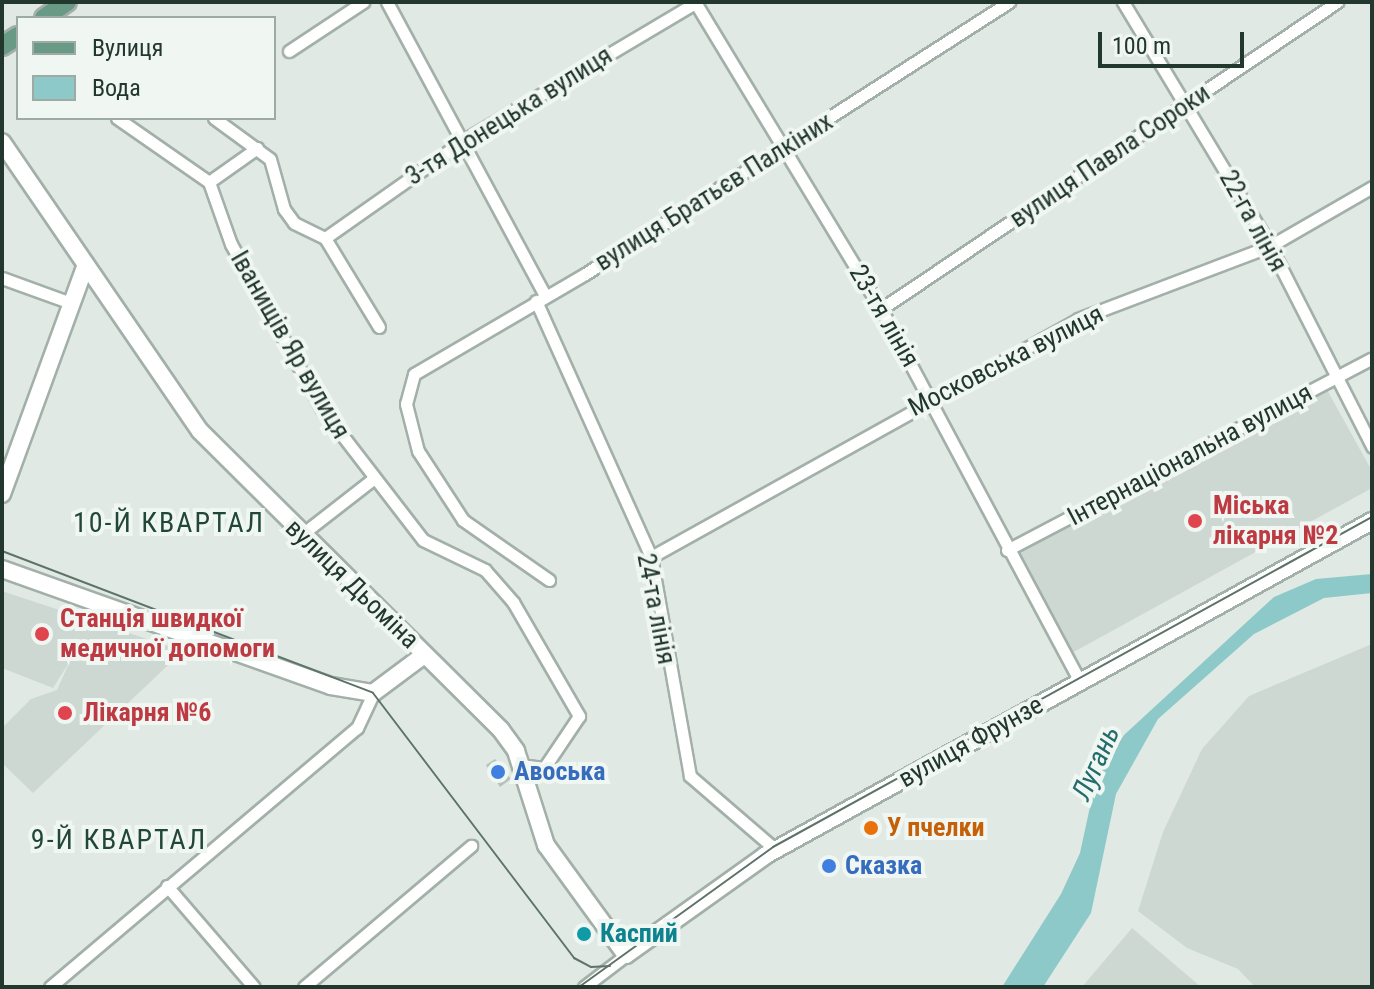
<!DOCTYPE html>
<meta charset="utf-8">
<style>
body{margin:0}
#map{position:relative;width:1374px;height:989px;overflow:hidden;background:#e0e9e3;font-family:"Roboto Condensed",sans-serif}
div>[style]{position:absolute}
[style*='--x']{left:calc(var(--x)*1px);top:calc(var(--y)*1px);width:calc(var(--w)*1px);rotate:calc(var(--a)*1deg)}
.built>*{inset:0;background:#ced8d2}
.water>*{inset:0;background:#8dc9c8}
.building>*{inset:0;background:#b5c3bc}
.roads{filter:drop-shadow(2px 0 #a3b0a9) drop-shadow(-2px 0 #a3b0a9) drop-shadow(0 2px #a3b0a9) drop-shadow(0 -2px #a3b0a9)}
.street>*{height:11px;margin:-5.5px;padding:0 5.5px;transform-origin:5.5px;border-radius:5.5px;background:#fff}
.secondary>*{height:16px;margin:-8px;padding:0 8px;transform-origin:8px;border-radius:8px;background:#fff}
.primary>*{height:18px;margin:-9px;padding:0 9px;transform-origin:9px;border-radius:9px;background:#699a85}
.tram>*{height:2px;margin:-1px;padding:0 1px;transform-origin:1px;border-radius:1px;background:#5d7369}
.dots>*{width:22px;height:22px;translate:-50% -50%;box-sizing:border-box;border:4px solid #f0f6f2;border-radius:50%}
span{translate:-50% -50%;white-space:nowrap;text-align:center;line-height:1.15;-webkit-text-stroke:8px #f0f6f2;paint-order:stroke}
.street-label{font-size:26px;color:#22372e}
.health-label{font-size:26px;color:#be3a42;font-weight:700}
.left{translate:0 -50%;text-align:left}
.shop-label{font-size:26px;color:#366cbe;font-weight:700}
.food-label{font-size:26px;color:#c56008;font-weight:700}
.culture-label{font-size:26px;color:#0d838f;font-weight:700}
.neighbourhood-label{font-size:28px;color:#214737;letter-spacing:2px}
.water-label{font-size:28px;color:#236b6c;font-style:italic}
.frame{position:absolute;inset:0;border:4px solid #22372e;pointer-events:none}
.legend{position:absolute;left:16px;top:16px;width:260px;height:104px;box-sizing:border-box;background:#f0f6f2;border:2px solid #9eaaa4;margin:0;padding:10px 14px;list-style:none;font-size:24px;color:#22372e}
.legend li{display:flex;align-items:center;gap:16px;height:40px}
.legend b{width:40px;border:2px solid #9eaaa4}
.scale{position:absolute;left:1098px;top:32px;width:146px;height:36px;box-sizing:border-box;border:4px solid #22372e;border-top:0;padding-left:10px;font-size:24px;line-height:28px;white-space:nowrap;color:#22372e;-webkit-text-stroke:6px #f0f6f2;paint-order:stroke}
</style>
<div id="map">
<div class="built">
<div style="clip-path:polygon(1326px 388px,1372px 471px,1372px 488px,1072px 653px,1017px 554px)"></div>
<div style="clip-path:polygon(2px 591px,183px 651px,33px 793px,2px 763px,2px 728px,31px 699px,57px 690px,70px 661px,53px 688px,2px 668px)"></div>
<div style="clip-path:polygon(1372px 644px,1372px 987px,1255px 987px,1238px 969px,1187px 948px,1138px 911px,1163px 832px,1202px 749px,1249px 696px)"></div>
<div style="clip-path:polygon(1132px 928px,1201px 987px,1082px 987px)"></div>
</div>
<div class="water">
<div style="clip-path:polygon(1372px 574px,1372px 593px,1324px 598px,1254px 634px,1158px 719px,1116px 794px,1091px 913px,1043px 987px,1002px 987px,1061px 894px,1080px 853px,1096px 779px,1124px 735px,1274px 597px,1316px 579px)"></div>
</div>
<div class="building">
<div style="clip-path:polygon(495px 759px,511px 779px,500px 787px,486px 765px)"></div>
</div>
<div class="roads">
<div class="street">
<div style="--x:387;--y:2;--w:333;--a:61.7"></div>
<div style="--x:695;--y:2;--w:359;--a:58.8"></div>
<div style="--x:881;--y:309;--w:423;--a:61.9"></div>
<div style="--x:1123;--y:2;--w:285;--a:58.9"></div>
<div style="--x:1270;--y:246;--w:225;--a:63"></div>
<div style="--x:289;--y:51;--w:89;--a:-33.5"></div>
<div style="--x:117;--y:118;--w:112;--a:34.8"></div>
<div style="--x:214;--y:118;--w:69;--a:36.2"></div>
<div style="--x:270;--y:159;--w:52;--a:74.4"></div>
<div style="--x:284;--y:209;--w:17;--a:54"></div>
<div style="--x:294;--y:223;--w:34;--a:26"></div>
<div style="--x:325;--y:238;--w:104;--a:58.8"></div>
<div style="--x:209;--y:182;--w:66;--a:70.5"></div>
<div style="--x:231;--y:244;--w:188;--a:61.1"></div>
<div style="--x:322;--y:409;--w:165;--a:52.4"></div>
<div style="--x:423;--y:540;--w:69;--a:25.8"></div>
<div style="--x:485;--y:570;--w:43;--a:48.8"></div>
<div style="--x:513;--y:602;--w:132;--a:59.9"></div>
<div style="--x:579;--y:716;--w:63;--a:123.9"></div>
<div style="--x:544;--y:768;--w:23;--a:-173"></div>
<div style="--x:209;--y:182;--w:59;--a:-35.3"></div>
<div style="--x:325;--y:238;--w:172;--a:-35.1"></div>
<div style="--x:466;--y:139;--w:269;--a:-30.7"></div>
<div style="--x:2;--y:278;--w:73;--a:19.9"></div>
<div style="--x:536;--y:301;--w:281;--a:65.8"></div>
<div style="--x:651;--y:557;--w:222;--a:79.9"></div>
<div style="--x:690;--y:776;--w:112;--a:40.7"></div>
<div style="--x:881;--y:309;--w:550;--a:-33.95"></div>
<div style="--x:301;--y:535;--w:91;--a:-37.9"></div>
<div style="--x:1007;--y:550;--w:412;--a:-27.7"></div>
<div style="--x:651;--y:557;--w:489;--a:-29.1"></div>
<div style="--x:1078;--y:319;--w:205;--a:-20.8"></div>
<div style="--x:1270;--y:246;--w:118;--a:-30"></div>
<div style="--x:549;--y:580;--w:105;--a:-145.1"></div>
<div style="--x:463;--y:520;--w:82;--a:-123.1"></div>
<div style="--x:418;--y:451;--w:49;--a:-104.3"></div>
<div style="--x:406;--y:404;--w:31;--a:-75"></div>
<div style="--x:414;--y:374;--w:198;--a:-30.3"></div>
<div style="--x:585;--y:274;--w:504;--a:-32.68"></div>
<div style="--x:167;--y:886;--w:133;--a:49.3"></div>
<div style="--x:50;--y:987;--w:402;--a:-40.2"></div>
<div style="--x:357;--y:728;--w:38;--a:-65"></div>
<div style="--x:304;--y:987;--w:219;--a:-40.2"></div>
<div style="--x:584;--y:987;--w:53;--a:-37.3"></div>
</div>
<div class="secondary">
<div style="--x:2;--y:142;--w:350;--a:55.6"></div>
<div style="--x:200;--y:431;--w:424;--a:44.8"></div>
<div style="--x:501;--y:730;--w:26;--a:54"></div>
<div style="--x:516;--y:751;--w:99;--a:72.3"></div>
<div style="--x:546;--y:845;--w:136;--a:54"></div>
<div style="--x:626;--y:955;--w:172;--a:-35.5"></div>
<div style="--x:766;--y:855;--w:692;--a:-28.86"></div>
<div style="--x:2;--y:494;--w:244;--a:-69.9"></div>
<div style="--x:2;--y:569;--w:349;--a:19.6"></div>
<div style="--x:331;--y:686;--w:43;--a:9.5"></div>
<div style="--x:373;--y:693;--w:64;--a:-36.7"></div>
</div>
<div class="primary">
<div style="--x:44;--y:18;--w:28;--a:-35"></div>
<div style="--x:2;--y:46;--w:19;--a:-32"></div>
</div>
</div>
<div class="tram">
<div style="--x:2;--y:551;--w:397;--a:20.9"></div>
<div style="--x:373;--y:693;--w:333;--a:52.8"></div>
<div style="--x:574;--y:958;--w:19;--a:28"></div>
<div style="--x:591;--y:967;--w:19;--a:-3"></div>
<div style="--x:579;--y:987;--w:239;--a:-35.8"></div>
<div style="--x:773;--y:847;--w:684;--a:-28.85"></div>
</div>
<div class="dots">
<div style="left:1195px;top:521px;background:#e0444e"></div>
<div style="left:42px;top:634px;background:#e0444e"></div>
<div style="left:65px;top:713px;background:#e0444e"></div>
<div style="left:498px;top:772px;background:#3f7fe0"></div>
<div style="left:871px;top:828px;background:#e8710a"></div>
<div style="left:829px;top:866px;background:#3f7fe0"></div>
<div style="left:584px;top:934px;background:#0f9aa8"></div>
</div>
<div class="street-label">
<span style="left:509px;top:116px;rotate:-32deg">3-тя Донецька вулиця</span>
<span style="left:1110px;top:156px;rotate:-34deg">вулиця Павла Сороки</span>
<span style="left:714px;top:192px;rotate:-32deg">вулиця Братьєв Палкіних</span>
<span style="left:1253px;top:221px;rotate:61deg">22-га лінія</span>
<span style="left:884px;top:316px;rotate:60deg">23-тя лінія</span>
<span style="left:290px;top:345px;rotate:60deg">Іванищів Яр вулиця</span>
<span style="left:1006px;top:361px;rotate:-27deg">Московська вулиця</span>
<span style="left:1190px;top:455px;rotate:-28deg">Інтернаціональна вулиця</span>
<span style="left:352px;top:584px;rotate:44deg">вулиця Дьоміна</span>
<span style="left:656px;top:609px;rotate:79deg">24-та лінія</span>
<span style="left:971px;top:742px;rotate:-29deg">вулиця Фрунзе</span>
</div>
<div class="health-label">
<span class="left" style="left:1213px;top:521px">Міська<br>лікарня №2</span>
<span class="left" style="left:60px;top:634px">Станція швидкої<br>медичної допомоги</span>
<span class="left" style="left:83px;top:713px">Лікарня №6</span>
</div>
<div class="shop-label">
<span class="left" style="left:514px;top:772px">Авоська</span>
<span class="left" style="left:845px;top:866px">Сказка</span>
</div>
<div class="food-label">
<span class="left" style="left:887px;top:828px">У пчелки</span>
</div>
<div class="culture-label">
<span class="left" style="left:600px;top:934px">Каспий</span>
</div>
<div class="neighbourhood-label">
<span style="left:169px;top:523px">10-Й КВАРТАЛ</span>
<span style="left:119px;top:840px">9-Й КВАРТАЛ</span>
</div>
<div class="water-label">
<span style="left:1096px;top:763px;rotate:-66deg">Лугань</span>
</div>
<div class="frame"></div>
<ul class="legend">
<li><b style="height:10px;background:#699a85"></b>Вулиця</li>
<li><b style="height:22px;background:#8dc9c8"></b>Вода</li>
</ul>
<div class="scale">100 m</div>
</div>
